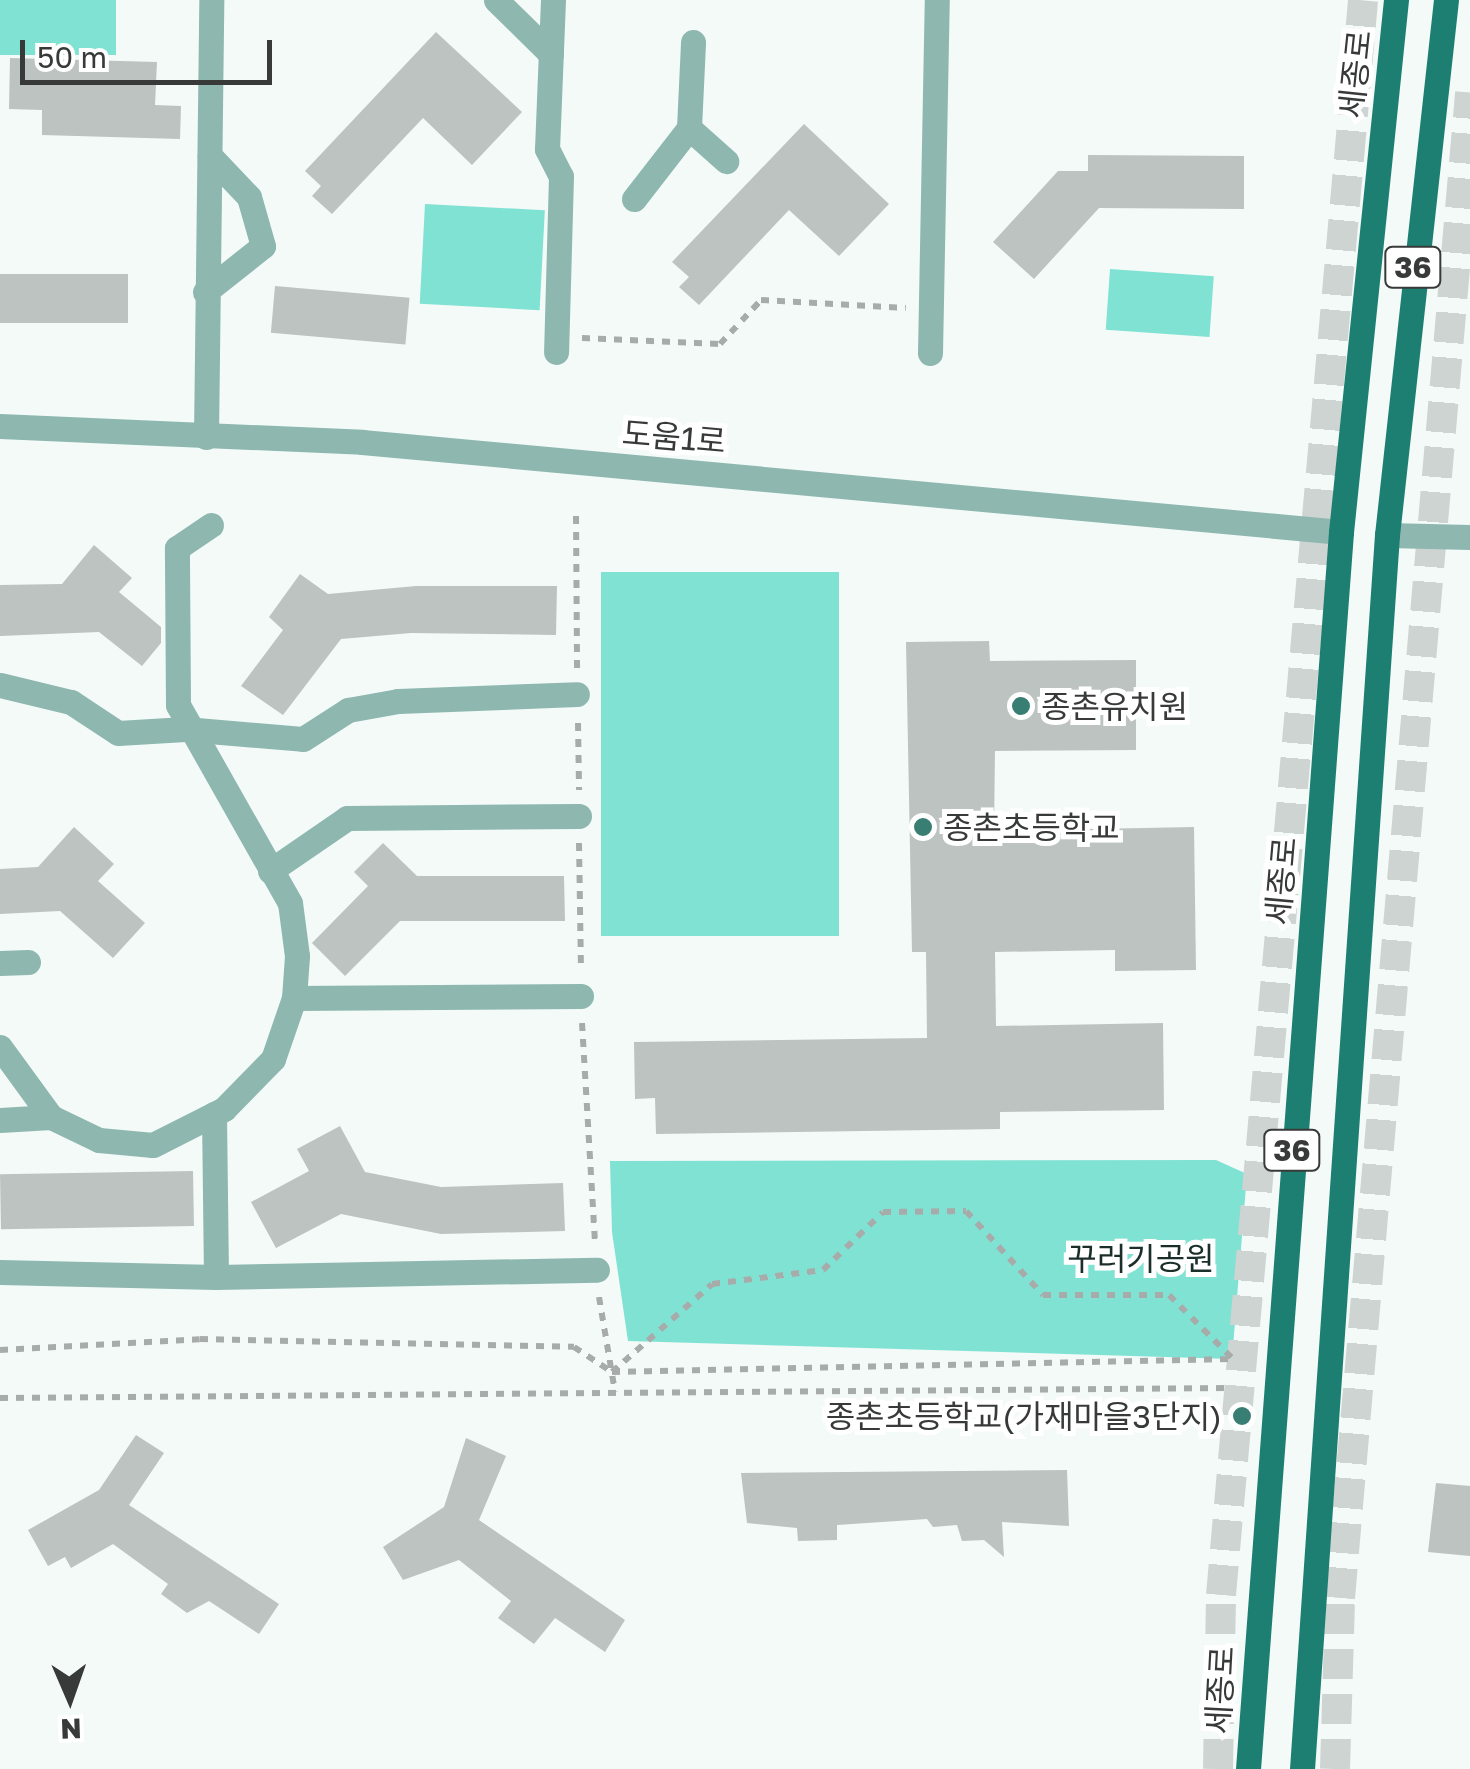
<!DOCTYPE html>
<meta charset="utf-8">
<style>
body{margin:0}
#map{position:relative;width:1470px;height:1769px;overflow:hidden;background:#f3faf8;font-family:"Golos Text","Noto Sans KR",sans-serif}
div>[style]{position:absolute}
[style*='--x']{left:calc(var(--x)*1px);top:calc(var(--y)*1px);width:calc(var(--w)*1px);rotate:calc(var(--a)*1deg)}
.green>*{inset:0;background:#80e2d2;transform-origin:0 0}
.building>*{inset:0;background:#bcc3c1;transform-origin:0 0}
.highway-tunnel>*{height:30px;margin-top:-15px;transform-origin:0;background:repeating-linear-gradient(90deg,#ced4d2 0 30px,transparent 0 45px)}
.path>*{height:6px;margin-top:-3px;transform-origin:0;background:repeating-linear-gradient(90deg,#a7acaa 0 8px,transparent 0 16px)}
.minor>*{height:25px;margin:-12.5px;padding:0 12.5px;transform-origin:12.5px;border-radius:12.5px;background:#8db7af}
.major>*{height:25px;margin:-12.5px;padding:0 12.5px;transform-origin:12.5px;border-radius:12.5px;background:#1d7f72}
.dots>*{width:28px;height:28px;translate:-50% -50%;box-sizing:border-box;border:5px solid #fff;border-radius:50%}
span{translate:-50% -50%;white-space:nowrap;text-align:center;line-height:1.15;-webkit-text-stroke:10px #fff;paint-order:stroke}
.shield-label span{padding:2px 8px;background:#fff;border:2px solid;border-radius:8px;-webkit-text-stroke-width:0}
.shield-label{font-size:30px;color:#383a39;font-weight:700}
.street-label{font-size:32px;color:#383a39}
.poi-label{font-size:32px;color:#383a39}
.left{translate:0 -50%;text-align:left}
.right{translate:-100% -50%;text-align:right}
.park-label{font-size:32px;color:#1a2e2a}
.north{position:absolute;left:20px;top:1649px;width:100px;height:100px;-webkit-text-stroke:8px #fff;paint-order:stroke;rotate:178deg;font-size:28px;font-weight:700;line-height:40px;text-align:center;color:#383a39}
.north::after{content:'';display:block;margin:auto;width:35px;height:45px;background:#383a39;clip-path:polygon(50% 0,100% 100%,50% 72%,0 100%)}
.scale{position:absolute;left:20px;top:40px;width:252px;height:45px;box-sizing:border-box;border:5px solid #383a39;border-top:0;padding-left:12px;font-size:30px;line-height:35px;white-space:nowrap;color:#383a39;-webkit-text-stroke:8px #fff;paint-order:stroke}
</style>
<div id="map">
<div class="green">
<div style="left:0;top:0;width:116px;height:55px"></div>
<div style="left:425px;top:204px;width:120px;height:100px;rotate:3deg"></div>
<div style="left:1110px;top:269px;width:104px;height:61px;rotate:4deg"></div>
<div style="left:839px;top:572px;width:364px;height:238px;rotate:90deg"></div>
<div style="clip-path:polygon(1216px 1160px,1247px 1174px,1232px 1359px,628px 1341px,612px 1232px,610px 1161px)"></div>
</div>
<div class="building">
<div style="clip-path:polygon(436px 32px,522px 112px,472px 165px,423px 118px,332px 214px,312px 196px,321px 186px,305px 171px)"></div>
<div style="clip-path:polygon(10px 58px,157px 62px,155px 105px,181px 106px,180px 139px,42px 135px,42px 110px,9px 109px)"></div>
<div style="clip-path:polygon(804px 124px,889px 204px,839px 256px,789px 210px,699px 305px,679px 287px,689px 277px,672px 262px)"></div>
<div style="clip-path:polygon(1088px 155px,1244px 156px,1244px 209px,1099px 208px,1034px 279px,993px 242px,1058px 171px,1088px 171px)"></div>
<div style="left:0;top:274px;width:128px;height:49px"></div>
<div style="left:275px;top:286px;width:135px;height:47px;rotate:5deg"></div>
<div style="clip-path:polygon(94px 545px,132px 578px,119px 592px,161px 627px,161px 643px,142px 666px,99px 632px,0 636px,0 585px,62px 584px)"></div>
<div style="clip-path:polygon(300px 574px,328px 594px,416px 586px,557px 586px,556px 635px,411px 633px,341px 639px,283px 715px,241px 686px,283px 630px,269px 617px)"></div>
<div style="clip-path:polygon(989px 641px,990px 661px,1136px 660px,1136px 750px,995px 751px,994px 831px,1194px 827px,1196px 970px,1115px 971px,1115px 950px,995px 952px,996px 1026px,1163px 1023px,1164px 1110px,1000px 1112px,1000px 1129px,656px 1134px,655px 1098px,635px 1099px,634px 1042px,927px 1038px,926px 952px,912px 952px,906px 642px)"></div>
<div style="clip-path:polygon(74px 827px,114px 864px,98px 881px,145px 923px,113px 958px,60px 911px,0 914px,0 869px,38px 867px)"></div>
<div style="clip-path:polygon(383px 843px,417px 876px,564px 876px,565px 921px,400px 921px,345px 976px,312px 943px,368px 886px,354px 872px)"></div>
<div style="clip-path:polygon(340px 1126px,365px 1172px,441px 1187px,563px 1183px,565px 1231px,441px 1234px,341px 1214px,276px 1248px,251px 1202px,309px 1171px,297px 1149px)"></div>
<div style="left:193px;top:1171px;width:55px;height:193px;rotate:89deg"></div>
<div style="clip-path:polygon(136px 1435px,164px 1453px,129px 1505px,279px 1604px,259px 1634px,209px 1601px,187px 1613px,161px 1594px,168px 1584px,113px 1544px,71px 1568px,65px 1557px,48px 1566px,28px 1530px,99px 1490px)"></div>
<div style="clip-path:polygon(466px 1438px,506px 1456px,479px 1520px,625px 1620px,605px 1652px,555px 1618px,534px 1644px,498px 1618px,511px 1601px,459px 1560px,403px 1580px,383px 1547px,444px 1507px)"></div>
<div style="clip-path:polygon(1067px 1470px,1069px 1526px,1002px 1522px,1004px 1557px,984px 1540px,962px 1541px,957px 1525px,933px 1527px,927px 1519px,837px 1525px,837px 1540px,798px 1541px,797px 1528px,747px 1523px,741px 1473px)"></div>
<div style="clip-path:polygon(1436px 1483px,1470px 1486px,1470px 1556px,1428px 1552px)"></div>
</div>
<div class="highway-tunnel">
<div style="--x:1218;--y:1769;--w:174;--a:-89"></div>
<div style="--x:1221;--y:1595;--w:1601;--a:-84.91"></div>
<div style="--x:1335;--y:1769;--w:171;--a:-88.3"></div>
<div style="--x:1340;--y:1598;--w:1511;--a:-85.06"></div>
</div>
<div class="path">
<div style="--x:582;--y:338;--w:138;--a:2.5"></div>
<div style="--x:720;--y:344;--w:60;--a:-47"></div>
<div style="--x:761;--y:300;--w:145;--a:3.2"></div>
<div style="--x:576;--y:516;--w:154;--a:89.6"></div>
<div style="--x:578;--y:723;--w:67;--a:89.1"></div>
<div style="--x:579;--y:843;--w:127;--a:89.1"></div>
<div style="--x:582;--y:1023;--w:222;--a:86.6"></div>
<div style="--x:599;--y:1297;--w:96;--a:80.4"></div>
<div style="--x:0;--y:1350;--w:200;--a:-3.1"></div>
<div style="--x:200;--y:1339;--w:374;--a:1.2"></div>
<div style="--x:574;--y:1347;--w:45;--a:33.3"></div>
<div style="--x:612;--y:1372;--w:620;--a:-1.2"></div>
<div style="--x:612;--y:1372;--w:133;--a:-41.3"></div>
<div style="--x:712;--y:1284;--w:112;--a:-7.2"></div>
<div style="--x:823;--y:1270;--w:83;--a:-44"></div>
<div style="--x:883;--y:1212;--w:83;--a:-0.7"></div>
<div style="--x:966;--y:1211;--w:114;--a:47.5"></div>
<div style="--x:1043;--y:1295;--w:126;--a:0"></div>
<div style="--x:1169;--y:1295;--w:89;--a:45"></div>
<div style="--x:0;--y:1398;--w:1230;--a:-0.47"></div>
</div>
<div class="minor">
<div style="--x:496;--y:0;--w:77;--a:44.5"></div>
<div style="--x:553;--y:0;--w:149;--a:92.3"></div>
<div style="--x:547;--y:149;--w:30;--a:63"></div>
<div style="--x:561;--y:176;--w:176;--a:91.6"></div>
<div style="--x:689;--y:128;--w:50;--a:41.7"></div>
<div style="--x:634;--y:199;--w:90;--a:-52.2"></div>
<div style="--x:689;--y:128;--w:86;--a:-87.3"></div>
<div style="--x:205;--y:292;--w:74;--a:-38.4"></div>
<div style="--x:263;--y:246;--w:51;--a:-105.9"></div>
<div style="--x:249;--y:197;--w:57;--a:-133.6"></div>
<div style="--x:930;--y:353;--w:353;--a:-88.9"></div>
<div style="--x:0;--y:426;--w:362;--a:2.5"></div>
<div style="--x:362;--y:442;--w:983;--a:5.25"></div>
<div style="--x:206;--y:437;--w:437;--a:-89.3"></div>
<div style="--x:1387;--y:535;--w:83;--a:1.4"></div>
<div style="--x:0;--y:685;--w:73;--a:13.5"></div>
<div style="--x:71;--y:702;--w:56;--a:33.4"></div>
<div style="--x:118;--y:733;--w:67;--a:-3.4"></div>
<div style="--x:185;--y:729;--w:118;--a:4.8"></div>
<div style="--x:303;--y:739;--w:54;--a:-32.8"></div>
<div style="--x:348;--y:710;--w:51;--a:-10.2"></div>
<div style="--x:398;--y:701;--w:179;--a:-2.2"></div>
<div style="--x:270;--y:871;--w:93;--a:-34.5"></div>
<div style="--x:347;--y:818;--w:232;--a:-0.5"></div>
<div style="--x:0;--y:963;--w:28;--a:-2"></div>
<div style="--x:294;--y:998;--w:287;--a:-0.4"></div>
<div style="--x:0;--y:1047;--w:87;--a:53.9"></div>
<div style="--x:214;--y:1114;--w:163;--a:89.3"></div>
<div style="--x:0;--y:1120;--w:51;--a:-3.4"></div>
<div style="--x:51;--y:1117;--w:53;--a:25.6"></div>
<div style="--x:99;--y:1140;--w:54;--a:5.3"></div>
<div style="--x:153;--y:1145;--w:80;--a:-26.9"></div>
<div style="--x:224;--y:1109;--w:70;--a:-45.6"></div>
<div style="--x:273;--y:1059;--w:65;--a:-71"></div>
<div style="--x:294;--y:998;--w:42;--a:-85.9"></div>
<div style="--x:297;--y:956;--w:53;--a:-97.5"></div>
<div style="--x:290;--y:903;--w:227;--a:-119.5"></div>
<div style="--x:178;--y:705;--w:157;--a:-90.4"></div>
<div style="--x:177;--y:548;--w:41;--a:-34.1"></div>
<div style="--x:0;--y:1272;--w:216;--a:1.3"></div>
<div style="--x:216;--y:1277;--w:381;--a:-1.1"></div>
</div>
<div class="major">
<div style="--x:1248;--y:1769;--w:1240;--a:-85.7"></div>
<div style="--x:1341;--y:532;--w:535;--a:-84.1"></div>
<div style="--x:1302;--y:1769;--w:1237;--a:-86.06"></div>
<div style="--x:1387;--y:535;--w:538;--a:-83.71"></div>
</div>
<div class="dots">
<div style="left:1021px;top:706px;background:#397e73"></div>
<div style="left:923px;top:827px;background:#397e73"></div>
<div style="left:1242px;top:1416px;background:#397e73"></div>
</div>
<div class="shield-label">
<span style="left:1413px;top:267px">36</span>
<span style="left:1292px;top:1150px">36</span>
</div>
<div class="street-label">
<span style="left:1355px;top:74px;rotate:-84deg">세종로</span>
<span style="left:674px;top:437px;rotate:5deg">도움1로</span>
<span style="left:1281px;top:881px;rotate:-85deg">세종로</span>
<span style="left:1220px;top:1690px;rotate:-87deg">세종로</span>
</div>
<div class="poi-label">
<span class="left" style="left:1041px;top:706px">종촌유치원</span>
<span class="left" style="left:943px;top:827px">종촌초등학교</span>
<span class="right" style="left:1222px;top:1416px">종촌초등학교(가재마을3단지)</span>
</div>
<div class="park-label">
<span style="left:1141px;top:1258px">꾸러기공원</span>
</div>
<div class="north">N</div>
<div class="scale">50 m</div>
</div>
